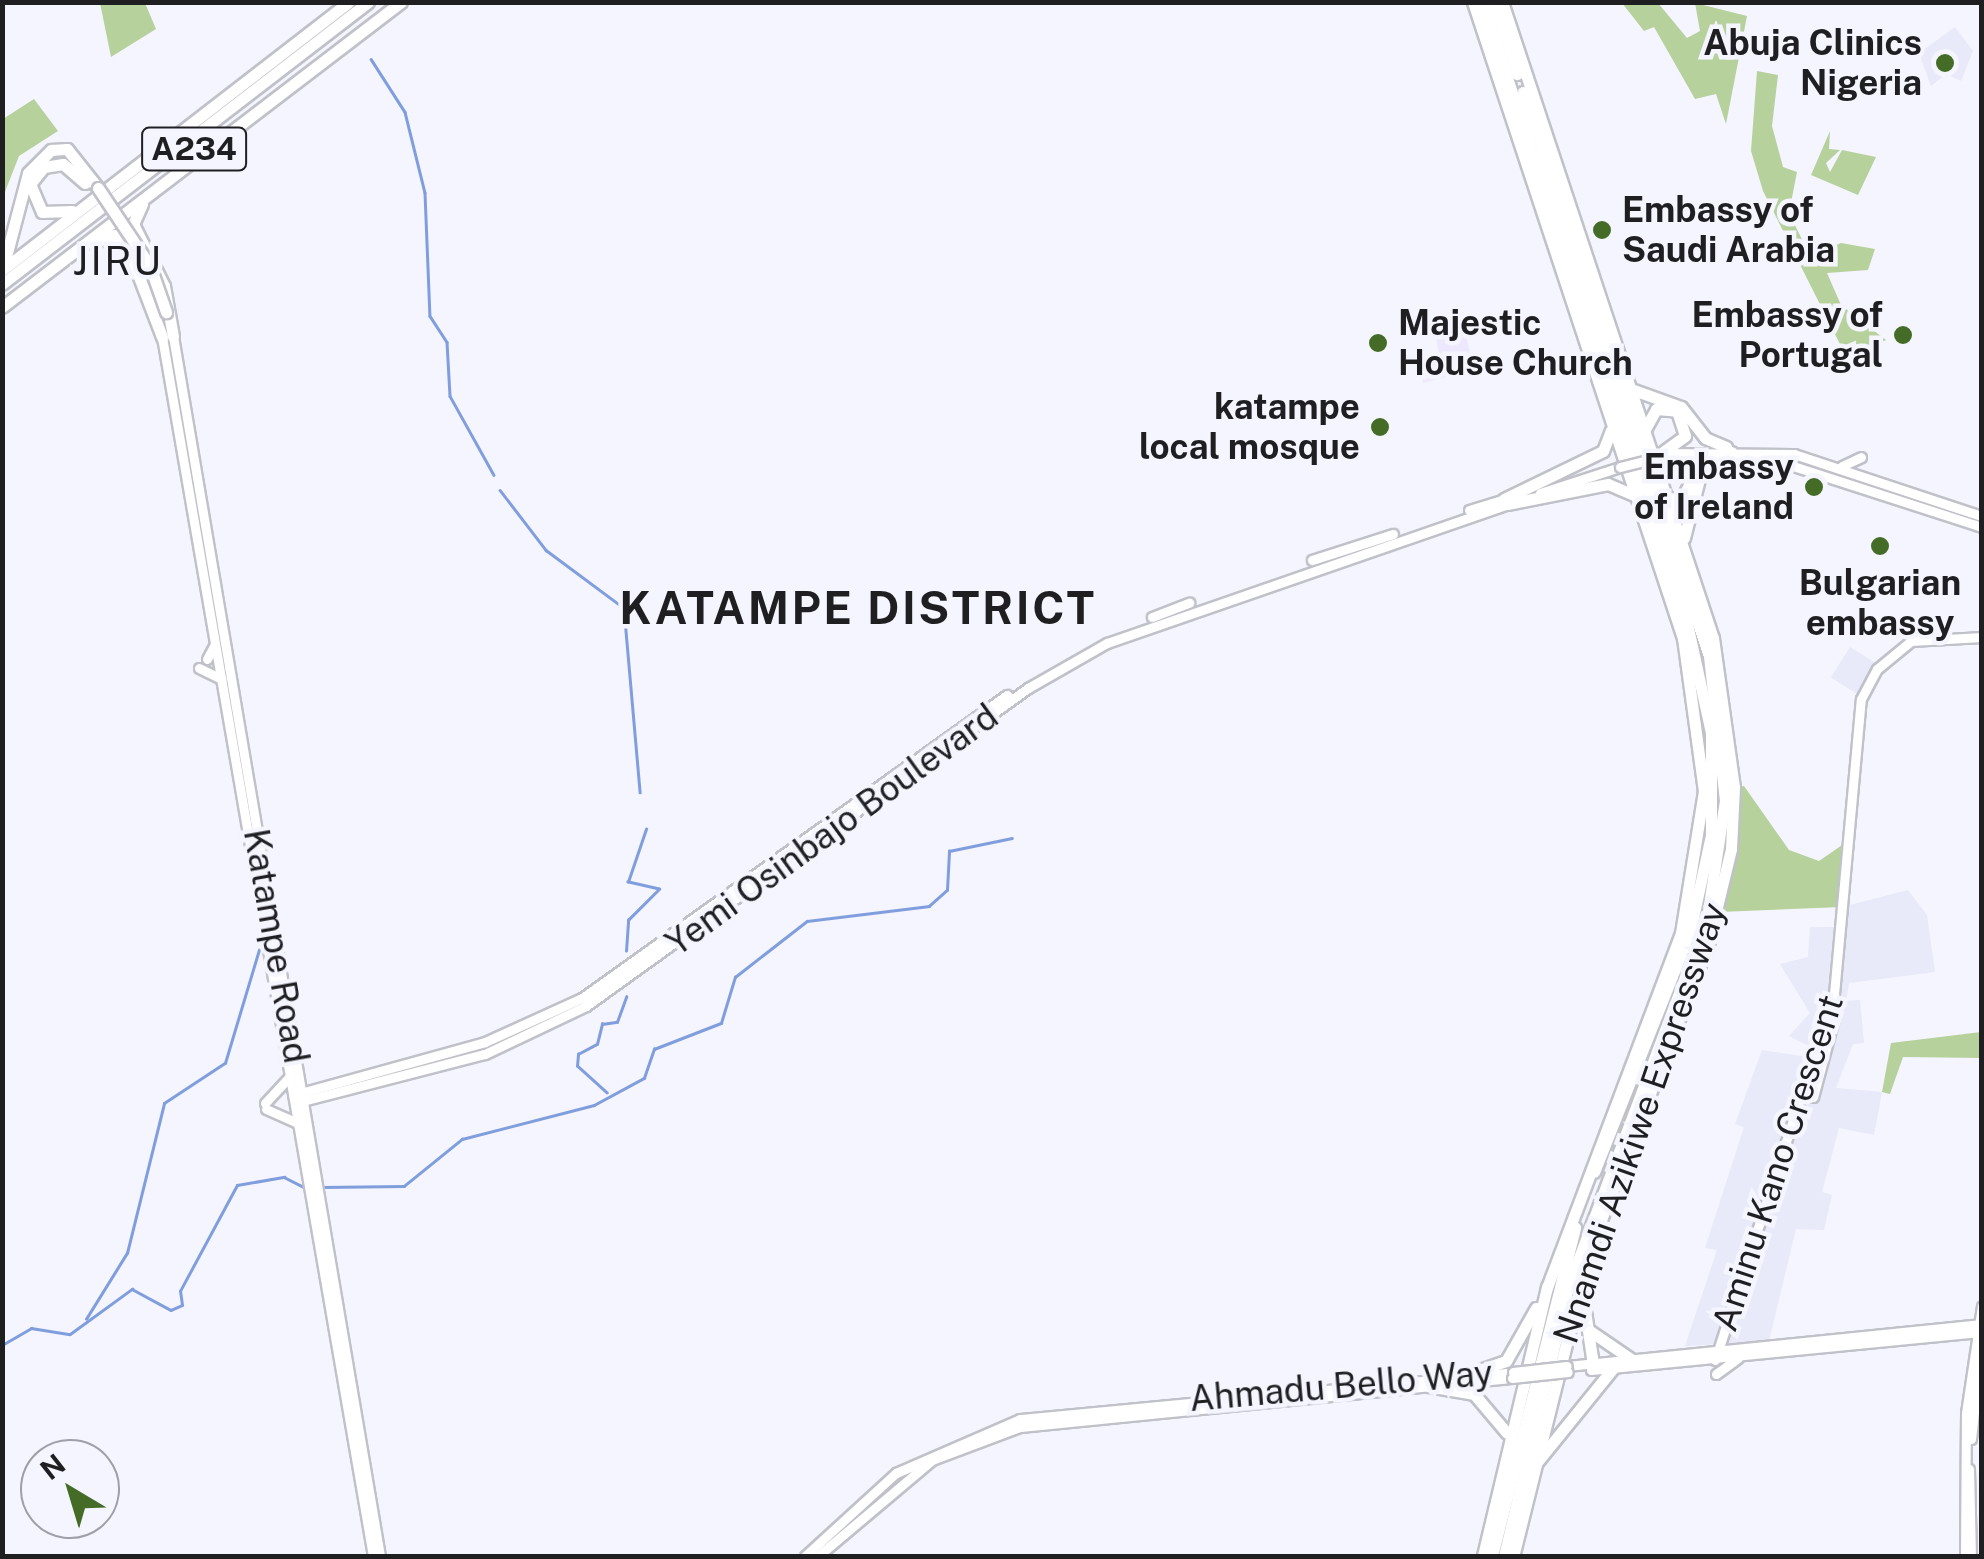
<!DOCTYPE html>
<style>
body{margin:0}
#map{position:relative;width:1984px;height:1559px;overflow:hidden;background:#f4f5fe;font-family:"Public Sans",sans-serif}
div>[style]{position:absolute}
[style*='--x']{left:calc(var(--x)*1px);top:calc(var(--y)*1px);width:calc(var(--w)*1px);rotate:calc(var(--a)*1deg)}
.built>*{inset:0;background:#e8e9f9;transform-origin:0 0}
.industrial>*{inset:0;background:#ede8fe}
.green>*{inset:0;background:#b6d19b}
.stream>*{height:2.5px;margin:-1.25px;padding:0 1.25px;transform-origin:1.25px;border-radius:1.25px;background:#809ede}
.roads{filter:drop-shadow(2px 0 #c0c1c9) drop-shadow(-2px 0 #c0c1c9) drop-shadow(0 2px #c0c1c9) drop-shadow(0 -2px #c0c1c9)}
.major>*{height:9px;margin:-4.5px;padding:0 4.5px;transform-origin:4.5px;border-radius:4.5px;background:#fff}
.highway>*{height:11px;margin:-5.5px;padding:0 5.5px;transform-origin:5.5px;border-radius:5.5px;background:#fff}
.bridges{filter:drop-shadow(2px 0 #c0c1c9) drop-shadow(-2px 0 #c0c1c9) drop-shadow(0 2px #c0c1c9) drop-shadow(0 -2px #c0c1c9)}
.major-bridge>*{height:9px;margin:-4.5px;padding:0 4.5px;transform-origin:4.5px;border-radius:4.5px;background:#fff}
.highway-bridge>*{height:11px;margin:-5.5px;padding:0 5.5px;transform-origin:5.5px;border-radius:5.5px;background:#fff}
.dots>*{width:28px;height:28px;translate:-50% -50%;box-sizing:border-box;border:5px solid #f4f5fe;border-radius:50%}
span{translate:-50% -50%;white-space:nowrap;text-align:center;line-height:1.15;-webkit-text-stroke:9px #f4f5fe;paint-order:stroke}
.shield-label span{padding:2px 8px;background:#f4f5fe;border:2px solid;border-radius:8px;-webkit-text-stroke-width:0}
.shield-label{font-size:32px;color:#1f1f22;font-weight:700}
.poi-label{font-size:35px;color:#1f1f22;font-weight:700}
.right{translate:-100% -50%;text-align:right}
.left{translate:0 -50%;text-align:left}
.street-label{font-size:35px;color:#1f1f22}
.quarter-label{font-size:40px;color:#1f1f22;letter-spacing:2.5px}
.district-label{font-size:45px;color:#1f1f22;font-weight:700;letter-spacing:2.5px}
.frame{position:absolute;inset:0;border:5px solid #1f1f22;pointer-events:none}
.north{position:absolute;left:20px;top:1439px;width:100px;height:100px;box-sizing:border-box;background:#f4f5fe;border:2px solid #9f9fa6;border-radius:50%;rotate:322deg;font-size:28px;font-weight:700;line-height:40px;text-align:center;color:#1f1f22}
.north::after{content:'';display:block;margin:auto;width:35px;height:45px;background:#456c27;clip-path:polygon(50% 0,100% 100%,50% 72%,0 100%)}
</style>
<div id="map">
<div class="built">
<div style="clip-path:polygon(1955px 27px,1973px 51px,1961px 81px,1946px 74px,1931px 86px,1919px 53px)"></div>
<div style="left:1850px;top:647px;width:32px;height:36px;rotate:32deg"></div>
<div style="clip-path:polygon(1908px 890px,1927px 915px,1935px 972px,1849px 983px,1846px 1001px,1860px 1000px,1864px 1043px,1853px 1044px,1836px 1088px,1882px 1092px,1874px 1135px,1839px 1128px,1822px 1192px,1832px 1195px,1824px 1230px,1796px 1229px,1769px 1341px,1685px 1346px,1717px 1250px,1705px 1248px,1744px 1127px,1735px 1124px,1762px 1050px,1814px 1058px,1816px 1050px,1789px 1036px,1810px 1013px,1780px 964px,1808px 957px,1810px 927px,1838px 927px,1842px 907px)"></div>
</div>
<div class="industrial">
<div style="clip-path:polygon(1434px 323px,1464px 326px,1474px 370px,1423px 383px,1421px 360px,1439px 354px)"></div>
</div>
<div class="green">
<div style="clip-path:polygon(100px 3px,145px 3px,156px 29px,111px 57px)"></div>
<div style="clip-path:polygon(1622px 3px,1658px 3px,1687px 38px,1700px 31px,1695px 3px,1747px 16px,1726px 124px,1716px 94px,1695px 99px,1654px 27px,1644px 31px)"></div>
<div style="clip-path:polygon(1757px 71px,1778px 75px,1772px 126px,1783px 167px,1797px 172px,1789px 213px,1810px 256px,1841px 243px,1875px 249px,1868px 270px,1827px 273px,1841px 305px,1886px 340px,1847px 358px,1763px 191px,1751px 151px)"></div>
<div style="clip-path:polygon(34px 99px,58px 131px,19px 156px,3px 197px,3px 119px)"></div>
<div style="clip-path:polygon(1830px 131px,1829px 149px,1840px 150px,1826px 163px,1830px 172px,1842px 150px,1876px 157px,1858px 195px,1811px 175px)"></div>
<div style="clip-path:polygon(1744px 786px,1789px 850px,1819px 861px,1848px 841px,1842px 907px,1720px 912px,1737px 787px)"></div>
<div style="clip-path:polygon(1981px 1032px,1981px 1058px,1903px 1057px,1890px 1094px,1882px 1092px,1891px 1043px)"></div>
</div>
<div class="stream">
<div style="--x:371;--y:59;--w:63;--a:57.3"></div>
<div style="--x:405;--y:112;--w:83;--a:76.1"></div>
<div style="--x:425;--y:193;--w:123;--a:87.7"></div>
<div style="--x:430;--y:316;--w:31;--a:57"></div>
<div style="--x:447;--y:342;--w:54;--a:86.8"></div>
<div style="--x:450;--y:396;--w:90;--a:60.9"></div>
<div style="--x:500;--y:490;--w:76;--a:52.5"></div>
<div style="--x:546;--y:550;--w:97;--a:36.6"></div>
<div style="--x:624;--y:608;--w:185;--a:85"></div>
<div style="--x:626;--y:951;--w:31;--a:-86"></div>
<div style="--x:628;--y:920;--w:44;--a:-45"></div>
<div style="--x:659;--y:889;--w:32;--a:-167"></div>
<div style="--x:628;--y:882;--w:56;--a:-71.2"></div>
<div style="--x:607;--y:1093;--w:40;--a:-138"></div>
<div style="--x:577;--y:1066;--w:12;--a:-85"></div>
<div style="--x:578;--y:1054;--w:21;--a:-28"></div>
<div style="--x:597;--y:1044;--w:21;--a:-76"></div>
<div style="--x:602;--y:1024;--w:15;--a:-8"></div>
<div style="--x:617;--y:1022;--w:27;--a:-70"></div>
<div style="--x:322;--y:1187;--w:82;--a:-0.7"></div>
<div style="--x:404;--y:1186;--w:75;--a:-39"></div>
<div style="--x:462;--y:1139;--w:136;--a:-14.4"></div>
<div style="--x:594;--y:1105;--w:57;--a:-28.4"></div>
<div style="--x:644;--y:1078;--w:31;--a:-71"></div>
<div style="--x:654;--y:1049;--w:72;--a:-21.2"></div>
<div style="--x:721;--y:1023;--w:48;--a:-73.1"></div>
<div style="--x:735;--y:977;--w:91;--a:-37.9"></div>
<div style="--x:807;--y:921;--w:123;--a:-7"></div>
<div style="--x:929;--y:906;--w:24;--a:-42"></div>
<div style="--x:947;--y:890;--w:39;--a:-87"></div>
<div style="--x:949;--y:851;--w:64;--a:-11.7"></div>
<div style="--x:86;--y:1319;--w:78;--a:-58.2"></div>
<div style="--x:127;--y:1253;--w:154;--a:-76.1"></div>
<div style="--x:164;--y:1103;--w:73;--a:-33.3"></div>
<div style="--x:225;--y:1063;--w:118;--a:-73.3"></div>
<div style="--x:2;--y:1345;--w:34;--a:-30"></div>
<div style="--x:31;--y:1328;--w:39;--a:9"></div>
<div style="--x:70;--y:1334;--w:77;--a:-36"></div>
<div style="--x:132;--y:1289;--w:44;--a:28.3"></div>
<div style="--x:171;--y:1310;--w:12;--a:-24"></div>
<div style="--x:182;--y:1305;--w:14;--a:-98"></div>
<div style="--x:180;--y:1291;--w:120;--a:-61.7"></div>
<div style="--x:237;--y:1185;--w:48;--a:-9.7"></div>
<div style="--x:284;--y:1177;--w:22;--a:27"></div>
</div>
<div class="roads">
<div class="major">
<div style="--x:173;--y:336;--w:1237;--a:80.37"></div>
<div style="--x:162;--y:337;--w:1237;--a:80.18"></div>
<div style="--x:1655;--y:453;--w:139;--a:0.4"></div>
<div style="--x:1794;--y:454;--w:198;--a:18.3"></div>
<div style="--x:1759;--y:455;--w:234;--a:17.9"></div>
<div style="--x:1842;--y:466;--w:21;--a:-25"></div>
<div style="--x:1540;--y:493;--w:84;--a:-18"></div>
<div style="--x:1469;--y:510;--w:34;--a:-17"></div>
<div style="--x:1312;--y:560;--w:85;--a:-17.8"></div>
<div style="--x:1152;--y:617;--w:40;--a:-21"></div>
<div style="--x:207;--y:659;--w:17;--a:-62"></div>
<div style="--x:199;--y:668;--w:25;--a:26"></div>
<div style="--x:293;--y:1095;--w:199;--a:-15.4"></div>
<div style="--x:485;--y:1042;--w:107;--a:-24.4"></div>
<div style="--x:582;--y:998;--w:522;--a:-35.49"></div>
<div style="--x:1813;--y:1097;--w:85;--a:-75"></div>
<div style="--x:265;--y:1103;--w:34;--a:-47"></div>
<div style="--x:295;--y:1103;--w:196;--a:-14.5"></div>
<div style="--x:485;--y:1054;--w:112;--a:-25.4"></div>
<div style="--x:586;--y:1006;--w:545;--a:-35.73"></div>
<div style="--x:1028;--y:688;--w:91;--a:-29.7"></div>
<div style="--x:1107;--y:643;--w:428;--a:-19.1"></div>
<div style="--x:266;--y:1109;--w:35;--a:24"></div>
<div style="--x:1715;--y:1360;--w:385;--a:-72"></div>
<div style="--x:1834;--y:994;--w:296;--a:-84.8"></div>
<div style="--x:1861;--y:699;--w:34;--a:-62"></div>
<div style="--x:1877;--y:669;--w:44;--a:-39.5"></div>
<div style="--x:1911;--y:641;--w:71;--a:-3.2"></div>
<div style="--x:1567;--y:1366;--w:417;--a:-5.8"></div>
<div style="--x:1591;--y:1370;--w:393;--a:-5.6"></div>
<div style="--x:1716;--y:1374;--w:27;--a:-36"></div>
<div style="--x:1971;--y:1439;--w:97;--a:-83.5"></div>
<div style="--x:1969;--y:1469;--w:85;--a:88.7"></div>
<div style="--x:805;--y:1556;--w:123;--a:-42.4"></div>
<div style="--x:896;--y:1473;--w:135;--a:-23.5"></div>
<div style="--x:1020;--y:1419;--w:495;--a:-5.4"></div>
<div style="--x:818;--y:1556;--w:149;--a:-40.1"></div>
<div style="--x:932;--y:1460;--w:94;--a:-20.6"></div>
<div style="--x:1020;--y:1427;--w:494;--a:-5.7"></div>
<div style="--x:1965;--y:1556;--w:143;--a:-89.6"></div>
<div style="--x:1966;--y:1413;--w:108;--a:-81.5"></div>
</div>
<div class="highway">
<div style="--x:1473;--y:2;--w:670;--a:71.73"></div>
<div style="--x:1683;--y:638;--w:154;--a:82.2"></div>
<div style="--x:1704;--y:791;--w:144;--a:99.2"></div>
<div style="--x:1681;--y:933;--w:379;--a:110.7"></div>
<div style="--x:1547;--y:1287;--w:277;--a:103.4"></div>
<div style="--x:1482;--y:2;--w:650;--a:71.7"></div>
<div style="--x:1686;--y:619;--w:117;--a:77.6"></div>
<div style="--x:1711;--y:733;--w:102;--a:90"></div>
<div style="--x:1711;--y:835;--w:98;--a:102.3"></div>
<div style="--x:1690;--y:931;--w:259;--a:111.7"></div>
<div style="--x:1493;--y:2;--w:76;--a:71.6"></div>
<div style="--x:1502;--y:2;--w:670;--a:71.65"></div>
<div style="--x:1713;--y:638;--w:150;--a:82"></div>
<div style="--x:1734;--y:787;--w:62;--a:92.8"></div>
<div style="--x:1731;--y:849;--w:98;--a:103.6"></div>
<div style="--x:1708;--y:944;--w:326;--a:111.2"></div>
<div style="--x:1590;--y:1248;--w:317;--a:104"></div>
<div style="--x:142;--y:204;--w:22;--a:114"></div>
<div style="--x:133;--y:224;--w:69;--a:63.4"></div>
<div style="--x:164;--y:286;--w:51;--a:79.8"></div>
<div style="--x:72;--y:211;--w:30;--a:178"></div>
<div style="--x:42;--y:212;--w:30;--a:-113"></div>
<div style="--x:30;--y:184;--w:22;--a:-51"></div>
<div style="--x:44;--y:167;--w:19;--a:-9"></div>
<div style="--x:63;--y:164;--w:29;--a:41"></div>
<div style="--x:95;--y:242;--w:20;--a:-20"></div>
<div style="--x:114;--y:235;--w:14;--a:34"></div>
<div style="--x:126;--y:243;--w:101;--a:69"></div>
<div style="--x:4;--y:264;--w:94;--a:-75.2"></div>
<div style="--x:28;--y:173;--w:33;--a:-45"></div>
<div style="--x:51;--y:150;--w:16;--a:-4"></div>
<div style="--x:67;--y:149;--w:50;--a:51.5"></div>
<div style="--x:2;--y:270;--w:438;--a:-37.7"></div>
<div style="--x:2;--y:284;--w:462;--a:-37.6"></div>
<div style="--x:2;--y:307;--w:502;--a:-37.39"></div>
<div style="--x:1628;--y:388;--w:56;--a:19.7"></div>
<div style="--x:1681;--y:407;--w:39;--a:52"></div>
<div style="--x:1705;--y:438;--w:23;--a:23"></div>
<div style="--x:1644;--y:431;--w:25;--a:-61"></div>
<div style="--x:1656;--y:409;--w:21;--a:5"></div>
<div style="--x:1677;--y:411;--w:26;--a:72"></div>
<div style="--x:1685;--y:436;--w:26;--a:144"></div>
<div style="--x:1665;--y:497;--w:16;--a:11"></div>
<div style="--x:1681;--y:500;--w:24;--a:-62"></div>
<div style="--x:1692;--y:479;--w:31;--a:-128"></div>
<div style="--x:1504;--y:499;--w:110;--a:-25.9"></div>
<div style="--x:1603;--y:451;--w:22;--a:-69"></div>
<div style="--x:1507;--y:504;--w:103;--a:-11.2"></div>
<div style="--x:1608;--y:484;--w:28;--a:23"></div>
<div style="--x:1684;--y:538;--w:65;--a:-75.7"></div>
<div style="--x:1700;--y:475;--w:39;--a:-36"></div>
<div style="--x:1581;--y:1284;--w:81;--a:81.5"></div>
<div style="--x:1590;--y:1331;--w:50;--a:34.3"></div>
<div style="--x:1468;--y:1374;--w:40;--a:-18.9"></div>
<div style="--x:1506;--y:1361;--w:61;--a:-60.5"></div>
<div style="--x:1428;--y:1386;--w:47;--a:9.9"></div>
<div style="--x:1474;--y:1394;--w:51;--a:49.8"></div>
<div style="--x:1537;--y:1462;--w:121;--a:-51"></div>
<div style="--x:1492;--y:1556;--w:339;--a:-75.8"></div>
<div style="--x:1504;--y:1556;--w:280;--a:-76.6"></div>
<div style="--x:1569;--y:1284;--w:391;--a:-69.3"></div>
<div style="--x:1707;--y:918;--w:118;--a:-81.3"></div>
<div style="--x:1725;--y:801;--w:146;--a:-96.3"></div>
<div style="--x:1709;--y:656;--w:594;--a:-108.25"></div>
</div>
</div>
<div class="bridges">
<div class="major-bridge">
<div style="--x:1620;--y:467;--w:38;--a:-14"></div>
<div style="--x:1513;--y:1372;--w:54;--a:-6.3"></div>
<div style="--x:1512;--y:1378;--w:56;--a:-6.1"></div>
</div>
<div class="highway-bridge">
<div style="--x:98;--y:188;--w:94;--a:56.3"></div>
<div style="--x:150;--y:266;--w:49;--a:70.8"></div>
</div>
</div>
<div class="dots">
<div style="left:1945px;top:63px;background:#456c27"></div>
<div style="left:1602px;top:230px;background:#456c27"></div>
<div style="left:1903px;top:335px;background:#456c27"></div>
<div style="left:1378px;top:343px;background:#456c27"></div>
<div style="left:1380px;top:427px;background:#456c27"></div>
<div style="left:1814px;top:487px;background:#456c27"></div>
<div style="left:1880px;top:546px;background:#456c27"></div>
</div>
<div class="shield-label">
<span style="left:194px;top:149px">A234</span>
</div>
<div class="poi-label">
<span class="right" style="left:1922px;top:63px">Abuja Clinics<br>Nigeria</span>
<span class="left" style="left:1622px;top:230px">Embassy of<br>Saudi Arabia</span>
<span class="right" style="left:1883px;top:335px">Embassy of<br>Portugal</span>
<span class="left" style="left:1398px;top:343px">Majestic<br>House Church</span>
<span class="right" style="left:1360px;top:427px">katampe<br>local mosque</span>
<span class="right" style="left:1794px;top:487px">Embassy<br>of Ireland</span>
<span style="left:1880px;top:603px">Bulgarian<br>embassy</span>
</div>
<div class="street-label">
<span style="left:832px;top:830px;rotate:-36deg">Yemi Osinbajo Boulevard</span>
<span style="left:276px;top:946px;rotate:80deg">Katampe Road</span>
<span style="left:1640px;top:1123px;rotate:-71deg">Nnamdi Azikiwe Expressway</span>
<span style="left:1778px;top:1163px;rotate:-72deg">Aminu Kano Crescent</span>
<span style="left:1341px;top:1386px;rotate:-5deg">Ahmadu Bello Way</span>
</div>
<div class="quarter-label">
<span style="left:118px;top:261px">JIRU</span>
</div>
<div class="district-label">
<span style="left:858px;top:608px">KATAMPE DISTRICT</span>
</div>
<div class="frame"></div>
<div class="north">N</div>
</div>
